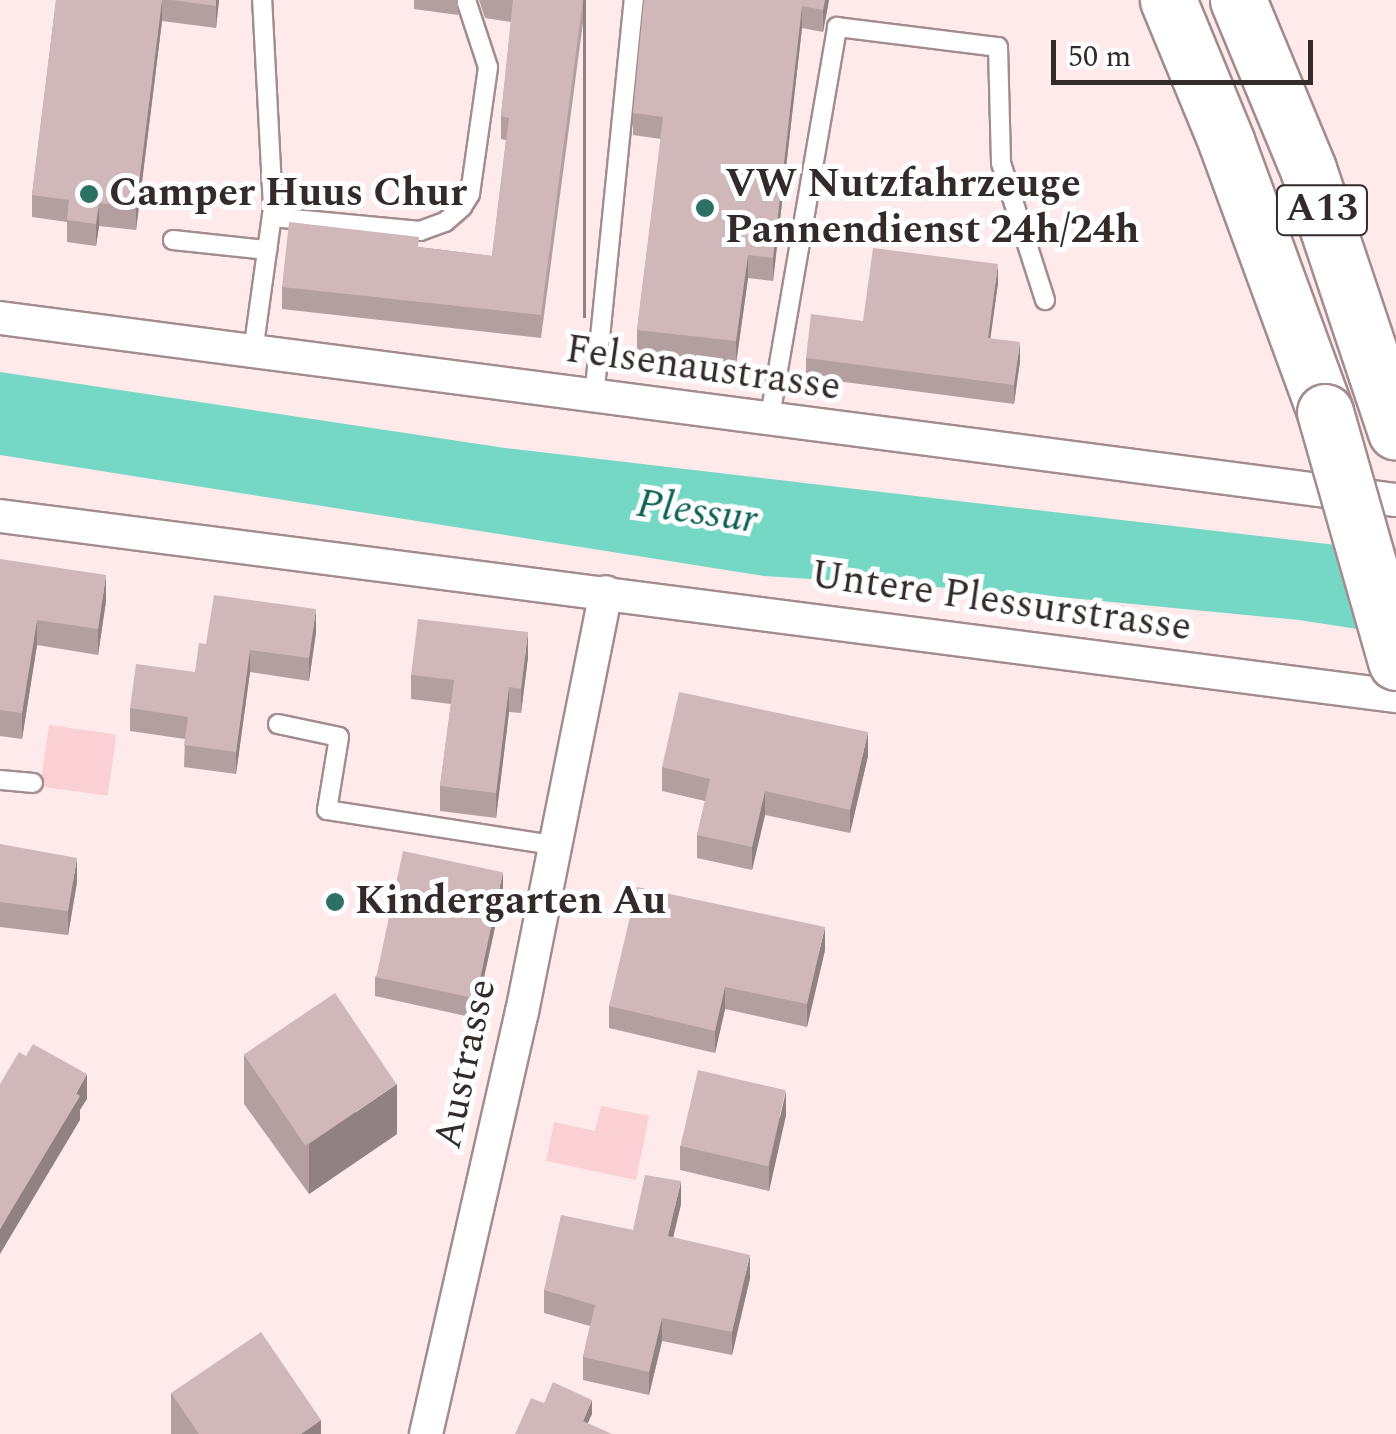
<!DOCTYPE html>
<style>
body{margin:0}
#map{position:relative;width:1396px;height:1434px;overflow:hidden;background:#fee9eb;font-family:Spectral,serif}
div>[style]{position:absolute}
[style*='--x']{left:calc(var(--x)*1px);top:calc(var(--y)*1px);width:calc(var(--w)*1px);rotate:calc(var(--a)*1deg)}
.green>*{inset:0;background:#fad0d4;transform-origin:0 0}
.water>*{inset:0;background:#74d8c4}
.roads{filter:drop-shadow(2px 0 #a38c8e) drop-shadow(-2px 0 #a38c8e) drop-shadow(0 2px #a38c8e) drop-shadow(0 -2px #a38c8e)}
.service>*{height:18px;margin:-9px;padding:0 9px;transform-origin:9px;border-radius:9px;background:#fff}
.minor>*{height:32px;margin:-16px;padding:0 16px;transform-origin:16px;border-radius:16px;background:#fff}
.motorway>*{height:55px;margin:-27.5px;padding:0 27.5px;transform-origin:27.5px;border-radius:27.5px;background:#fff}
.bridges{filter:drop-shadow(2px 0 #a38c8e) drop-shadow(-2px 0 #a38c8e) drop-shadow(0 2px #a38c8e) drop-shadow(0 -2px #a38c8e)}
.motorway-bridge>*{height:55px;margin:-27.5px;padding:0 27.5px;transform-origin:27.5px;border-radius:27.5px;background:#fff}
.wall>*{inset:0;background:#b39ea0}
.shaded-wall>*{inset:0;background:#928182;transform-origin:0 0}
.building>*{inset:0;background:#d0b8ba;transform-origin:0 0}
.dots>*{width:28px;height:28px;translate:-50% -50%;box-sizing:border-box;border:5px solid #fff;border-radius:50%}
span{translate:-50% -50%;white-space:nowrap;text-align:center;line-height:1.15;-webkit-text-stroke:10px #fff;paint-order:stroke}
.shield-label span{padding:2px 8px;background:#fff;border:2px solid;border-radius:8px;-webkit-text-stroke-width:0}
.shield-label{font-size:38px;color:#332a2a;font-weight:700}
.poi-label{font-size:40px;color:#332a2a;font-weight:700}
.left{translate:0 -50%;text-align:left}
.street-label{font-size:40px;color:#332a2a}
.water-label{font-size:42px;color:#0d6255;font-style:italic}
.scale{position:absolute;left:1051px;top:40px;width:262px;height:45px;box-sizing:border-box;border:5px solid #332a2a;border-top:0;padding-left:12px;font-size:30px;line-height:35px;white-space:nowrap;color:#332a2a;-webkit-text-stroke:8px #fff;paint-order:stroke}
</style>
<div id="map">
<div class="green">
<div style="left:49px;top:725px;width:68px;height:62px;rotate:8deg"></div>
<div style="clip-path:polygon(601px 1106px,649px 1116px,636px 1180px,546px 1161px,554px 1122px,595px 1131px)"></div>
</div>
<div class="water">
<div style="clip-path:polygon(0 372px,505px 448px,1396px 552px,1396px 635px,1299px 620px,997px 591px,764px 576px,0 455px)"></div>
</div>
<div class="roads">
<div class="service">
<div style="--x:272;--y:217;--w:149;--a:5.4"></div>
<div style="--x:420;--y:231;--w:27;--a:-20"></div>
<div style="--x:445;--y:222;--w:23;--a:-41"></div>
<div style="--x:462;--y:207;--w:15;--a:-58"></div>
<div style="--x:470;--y:194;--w:128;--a:-81.9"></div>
<div style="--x:488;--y:67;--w:71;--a:-108.2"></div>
<div style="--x:173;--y:240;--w:95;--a:6.1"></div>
<div style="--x:253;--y:352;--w:146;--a:-82.1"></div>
<div style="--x:273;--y:207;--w:207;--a:-93"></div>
<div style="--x:594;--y:398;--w:400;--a:-84.3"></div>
<div style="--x:769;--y:422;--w:401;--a:-80.2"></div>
<div style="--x:837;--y:27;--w:162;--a:7.1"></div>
<div style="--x:998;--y:47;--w:116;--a:88.5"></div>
<div style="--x:1001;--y:163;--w:144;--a:72.2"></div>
<div style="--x:278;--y:724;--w:62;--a:12"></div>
<div style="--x:339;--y:737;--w:74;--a:99.3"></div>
<div style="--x:327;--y:810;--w:230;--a:8.8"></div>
<div style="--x:0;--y:780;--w:33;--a:5"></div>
</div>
<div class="minor">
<div style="--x:0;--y:318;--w:1408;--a:7.43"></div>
<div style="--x:0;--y:516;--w:1408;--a:7.35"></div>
<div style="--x:426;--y:1434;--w:433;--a:-77.2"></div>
<div style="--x:522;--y:1012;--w:428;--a:-78.7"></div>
</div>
<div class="motorway">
<div style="--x:1168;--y:0;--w:152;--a:67.6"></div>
<div style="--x:1226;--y:141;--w:289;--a:69.9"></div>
<div style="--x:1238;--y:0;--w:183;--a:67.5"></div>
<div style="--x:1308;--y:169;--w:277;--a:71.5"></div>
</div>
</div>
<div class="bridges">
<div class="motorway-bridge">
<div style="--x:1325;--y:412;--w:260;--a:74.1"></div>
</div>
</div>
<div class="wall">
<div style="clip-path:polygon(56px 0,219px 0,216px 28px,162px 21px,136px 230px,99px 226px,96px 246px,67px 242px,67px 222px,32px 217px,32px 195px)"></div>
<div style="clip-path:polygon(414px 0,458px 0,458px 15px,414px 9px)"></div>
<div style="clip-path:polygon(479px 0,586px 0,541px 338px,282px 309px,282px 287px,419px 247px,492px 256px,506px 140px,501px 139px,501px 116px,511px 22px,485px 18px)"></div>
<div style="clip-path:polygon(644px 0,829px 0,823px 32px,802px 28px,773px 281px,748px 278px,736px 364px,637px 352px,637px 330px,661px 139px,633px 135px,633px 113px)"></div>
<div style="clip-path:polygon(998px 283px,990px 338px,1020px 361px,1014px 404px,806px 377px,806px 358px,863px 321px)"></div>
<div style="clip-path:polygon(0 559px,106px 601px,98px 655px,37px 645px,22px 739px,0 736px)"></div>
<div style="clip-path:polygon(316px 632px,309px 681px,250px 672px,236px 774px,184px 767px,185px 739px,130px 731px,130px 708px,195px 672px,206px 644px)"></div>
<div style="clip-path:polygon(528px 657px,521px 713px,509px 712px,496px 818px,440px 811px,440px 786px,451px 704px,411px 699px,411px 675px)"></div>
<div style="clip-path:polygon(868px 756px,850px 833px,765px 815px,752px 870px,697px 858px,697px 835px,705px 801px,662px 791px,662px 767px)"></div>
<div style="clip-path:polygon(0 844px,77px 882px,68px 935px,0 927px)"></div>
<div style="clip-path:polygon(503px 891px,475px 1018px,375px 996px,375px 977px)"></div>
<div style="clip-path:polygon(825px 950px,807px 1027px,725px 1009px,715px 1053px,609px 1028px,609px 1006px)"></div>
<div style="clip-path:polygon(244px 1054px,397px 1134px,309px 1194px,244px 1104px)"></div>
<div style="clip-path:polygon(786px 1115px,769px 1191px,680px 1170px,680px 1146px)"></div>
<div style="clip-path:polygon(681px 1204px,673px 1238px,750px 1278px,732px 1355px,662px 1341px,649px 1395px,583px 1380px,583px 1357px,590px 1326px,544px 1313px,544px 1290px,633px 1230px)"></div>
<div style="clip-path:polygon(171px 1393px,321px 1434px,171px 1434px)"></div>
</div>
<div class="shaded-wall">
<div style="clip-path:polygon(162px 0,162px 21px,136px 230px,136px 207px)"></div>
<div style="clip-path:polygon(216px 0,219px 0,216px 28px)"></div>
<div style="left:583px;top:0;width:3px;height:318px"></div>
<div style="clip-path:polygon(825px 0,829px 0,823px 32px,823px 10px)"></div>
<div style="clip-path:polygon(802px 6px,802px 28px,773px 281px,773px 258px)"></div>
<div style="clip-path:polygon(99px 203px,99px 226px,96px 246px,96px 224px)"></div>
<div style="clip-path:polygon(748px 255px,748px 278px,736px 364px,736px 341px)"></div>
<div style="clip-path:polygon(998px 264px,998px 283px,988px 356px,988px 338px)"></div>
<div style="clip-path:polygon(1020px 342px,1020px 361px,1014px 404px,1014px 385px)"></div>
<div style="clip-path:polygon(106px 575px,106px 601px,98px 655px,98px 629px)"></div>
<div style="clip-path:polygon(316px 609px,316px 632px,309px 681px,309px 658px)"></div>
<div style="clip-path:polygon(37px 620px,37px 645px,22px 739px,22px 713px)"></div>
<div style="clip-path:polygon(528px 632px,528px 657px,521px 713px,521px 689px)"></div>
<div style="clip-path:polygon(250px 650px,250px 672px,236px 774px,236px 752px)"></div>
<div style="clip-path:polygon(509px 687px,509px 712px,496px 818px,496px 793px)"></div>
<div style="clip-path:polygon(868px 732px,868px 756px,850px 833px,850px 810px)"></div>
<div style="clip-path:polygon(765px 791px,765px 815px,752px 870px,752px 847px)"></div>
<div style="clip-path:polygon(77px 858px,77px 882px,68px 935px,68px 911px)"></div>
<div style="clip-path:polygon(503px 872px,503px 891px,475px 1018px,475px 999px)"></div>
<div style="clip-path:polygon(825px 927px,825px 950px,807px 1027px,807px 1004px)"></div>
<div style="clip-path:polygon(725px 987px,725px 1009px,715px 1053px,715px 1031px)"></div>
<div style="clip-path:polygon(87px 1074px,87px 1099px,80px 1110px,80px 1120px,0 1254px,0 1229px)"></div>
<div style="clip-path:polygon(397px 1084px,397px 1134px,309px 1194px,309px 1144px)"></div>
<div style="clip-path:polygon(786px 1091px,786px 1115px,769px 1191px,769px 1166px)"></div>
<div style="clip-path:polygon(681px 1181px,681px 1204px,668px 1259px,668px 1236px)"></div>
<div style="clip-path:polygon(750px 1255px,750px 1278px,732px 1355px,732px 1332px)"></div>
<div style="clip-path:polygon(662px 1318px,662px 1341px,649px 1395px,649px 1372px)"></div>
<div style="clip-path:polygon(592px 1400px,592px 1414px,583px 1434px,583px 1421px)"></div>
<div style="clip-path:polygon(321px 1420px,321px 1434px,301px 1434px)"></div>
</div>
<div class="building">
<div style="clip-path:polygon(56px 0,162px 0,136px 207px,99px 203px,96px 224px,67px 220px,69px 200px,32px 195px)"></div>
<div style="clip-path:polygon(172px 0,216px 0,216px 6px)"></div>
<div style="clip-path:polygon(513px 0,583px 0,541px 315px,282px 287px,289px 222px,419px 237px,418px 247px,492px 256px,509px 118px,501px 116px)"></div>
<div style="clip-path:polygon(644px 0,825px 0,823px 10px,802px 6px,773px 258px,748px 255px,736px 341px,637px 330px,663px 117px,633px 113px)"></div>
<div style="clip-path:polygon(873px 248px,998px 264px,988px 338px,1020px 342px,1014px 385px,806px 358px,811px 314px,863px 321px)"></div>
<div style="clip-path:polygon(0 559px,106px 575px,98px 629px,37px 620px,22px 713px,0 710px)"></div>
<div style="clip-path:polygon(214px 595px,316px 609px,309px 658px,250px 650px,236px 752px,184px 745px,188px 717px,130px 708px,136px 664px,195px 672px,199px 643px,206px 644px)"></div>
<div style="clip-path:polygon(418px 619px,528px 632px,521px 689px,509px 687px,496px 793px,440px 786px,454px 680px,411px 675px)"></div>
<div style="clip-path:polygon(679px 692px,868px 732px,850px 810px,765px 791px,752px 847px,697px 835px,710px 779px,662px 767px)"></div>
<div style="clip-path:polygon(0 844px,77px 858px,68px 911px,0 902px)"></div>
<div style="left:403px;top:851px;width:102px;height:129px;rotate:12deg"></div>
<div style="clip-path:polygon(637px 887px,825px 927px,807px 1004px,725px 987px,715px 1031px,609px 1006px)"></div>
<div style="left:335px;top:993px;width:110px;height:110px;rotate:56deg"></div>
<div style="clip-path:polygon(33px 1044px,87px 1074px,76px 1093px,80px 1096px,0 1229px,0 1084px,19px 1052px,26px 1056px)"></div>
<div style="left:698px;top:1070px;width:90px;height:78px;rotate:13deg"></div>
<div style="clip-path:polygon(645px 1175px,681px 1181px,668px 1236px,750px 1255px,732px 1332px,662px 1318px,649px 1372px,583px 1357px,595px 1305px,544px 1290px,561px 1215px,633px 1230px)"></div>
<div style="clip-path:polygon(261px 1332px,321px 1420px,301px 1434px,199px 1434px,171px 1393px)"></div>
<div style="clip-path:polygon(553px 1382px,592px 1400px,583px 1421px,612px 1434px,515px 1434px,531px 1398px,544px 1403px)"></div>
</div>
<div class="dots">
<div style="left:89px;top:194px;background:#2c7164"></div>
<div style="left:705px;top:208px;background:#2c7164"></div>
<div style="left:335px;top:902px;background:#2c7164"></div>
</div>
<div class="shield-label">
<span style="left:1322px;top:210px">A13</span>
</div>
<div class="poi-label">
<span class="left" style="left:725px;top:208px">VW Nutzfahrzeuge<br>Pannendienst 24h/24h</span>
<span class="left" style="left:109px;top:194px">Camper Huus Chur</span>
<span class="left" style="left:355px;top:902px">Kindergarten Au</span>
</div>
<div class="street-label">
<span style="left:703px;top:369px;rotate:8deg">Felsenaustrasse</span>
<span style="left:1001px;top:602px;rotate:8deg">Untere Plessurstrasse</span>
<span style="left:466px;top:1064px;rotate:-78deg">Austrasse</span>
</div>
<div class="water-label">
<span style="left:697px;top:512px;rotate:8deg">Plessur</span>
</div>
<div class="scale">50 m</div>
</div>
